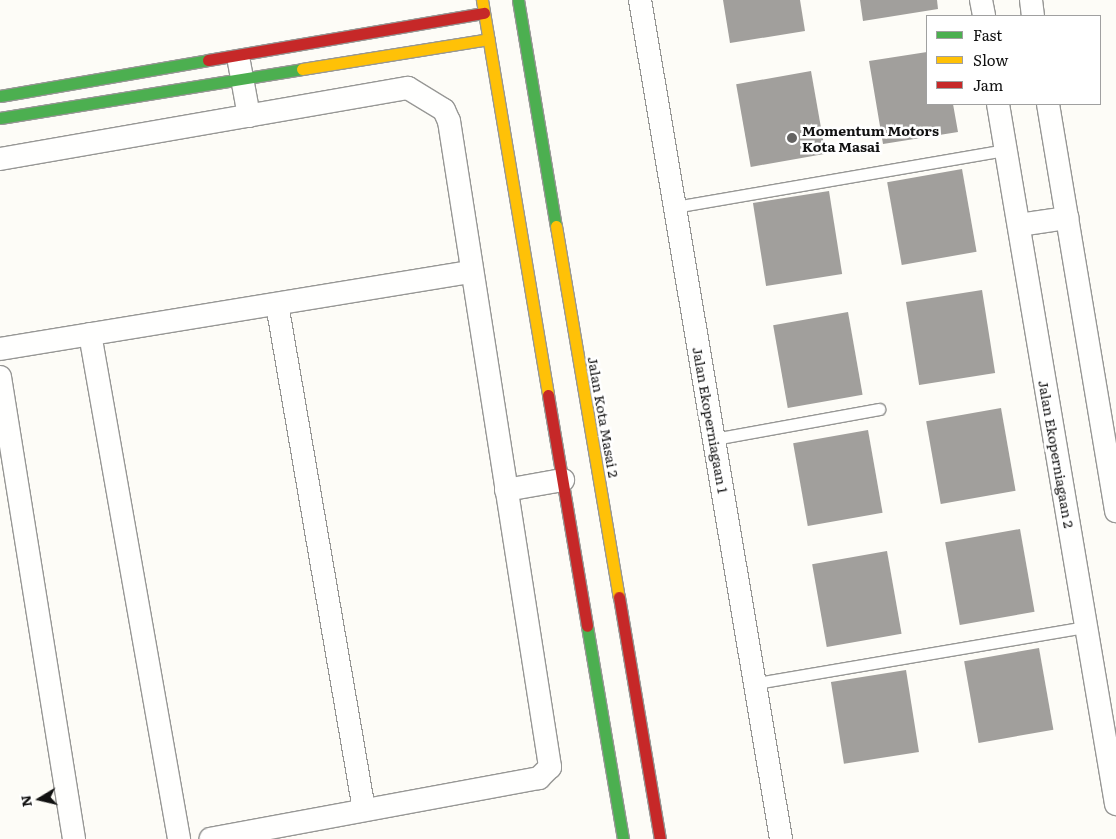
<!DOCTYPE html>
<style>
body{margin:0}
#map{position:relative;width:1116px;height:839px;overflow:hidden;background:#fdfcf7;font-family:Literata,serif}
div>[style]{position:absolute}
[style*='--x']{left:calc(var(--x)*1px);top:calc(var(--y)*1px);width:calc(var(--w)*1px);rotate:calc(var(--a)*1deg)}
.building>*{inset:0;background:#a19f9c;transform-origin:0 0}
.roads{filter:drop-shadow(1px 0 #979795) drop-shadow(-1px 0 #979795) drop-shadow(0 1px #979795) drop-shadow(0 -1px #979795)}
.lane>*{height:11px;margin:-5.5px;padding:0 5.5px;transform-origin:5.5px;border-radius:5.5px;background:#fffffe}
.street>*{height:22px;margin:-11px;padding:0 11px;transform-origin:11px;border-radius:11px;background:#fffffe}
.fast>*{height:11px;margin:-5.5px;padding:0 5.5px;transform-origin:5.5px;border-radius:5.5px;background:#4caf50}
.slow>*{height:11px;margin:-5.5px;padding:0 5.5px;transform-origin:5.5px;border-radius:5.5px;background:#ffc107}
.jam>*{height:11px;margin:-5.5px;padding:0 5.5px;transform-origin:5.5px;border-radius:5.5px;background:#c62828}
.dots>*{width:14px;height:14px;translate:-50% -50%;box-sizing:border-box;border:2px solid #fff;border-radius:50%}
span{translate:-50% -50%;white-space:nowrap;text-align:center;line-height:1.15;-webkit-text-stroke:5px #fff;paint-order:stroke}
.poi-label{font-size:14px;color:#111;font-weight:700}
.left{translate:0 -50%;text-align:left}
.street-label{font-size:14px;color:#111}
.legend{position:absolute;left:926px;top:15px;width:175px;height:90px;box-sizing:border-box;background:#fff;border:1px solid #a0a0a0;margin:0;padding:6px 9px;list-style:none;font-size:15px;color:#111}
.legend li{display:flex;align-items:center;gap:10px;height:25px}
.legend b{width:25px;border:1px solid #a0a0a0}
.north{position:absolute;left:15px;top:774px;width:50px;height:50px;-webkit-text-stroke:4px #fff;paint-order:stroke;rotate:261deg;font-size:14px;font-weight:700;line-height:20px;text-align:center;color:#111}
.north::after{content:'';display:block;margin:auto;width:18px;height:22px;background:#111;clip-path:polygon(50% 0,100% 100%,50% 72%,0 100%)}
</style>
<div id="map">
<div class="building">
<div style="clip-path:polygon(800px 0,805px 31px,730px 43px,723px 0)"></div>
<div style="clip-path:polygon(860px 0,937px 0,938px 9px,863px 21px)"></div>
<div style="clip-path:polygon(927px 52px,927px 104px,953px 104px,958px 132px,883px 144px,869px 61px)"></div>
<div style="left:811px;top:71px;width:84px;height:76px;rotate:80deg"></div>
<div style="left:962px;top:169px;width:84px;height:76px;rotate:80deg"></div>
<div style="left:829px;top:191px;width:84px;height:77px;rotate:81deg"></div>
<div style="left:982px;top:290px;width:84px;height:77px;rotate:81deg"></div>
<div style="left:848px;top:312px;width:84px;height:76px;rotate:80deg"></div>
<div style="left:1001px;top:408px;width:84px;height:76px;rotate:80deg"></div>
<div style="left:868px;top:430px;width:84px;height:76px;rotate:80deg"></div>
<div style="left:1020px;top:529px;width:84px;height:76px;rotate:80deg"></div>
<div style="left:887px;top:551px;width:84px;height:76px;rotate:80deg"></div>
<div style="left:1039px;top:648px;width:83px;height:76px;rotate:80deg"></div>
<div style="left:906px;top:670px;width:83px;height:76px;rotate:81deg"></div>
</div>
<div class="roads">
<div class="lane">
<div style="--x:675;--y:207;--w:336;--a:-9.8"></div>
<div style="--x:714;--y:439;--w:168;--a:-10.3"></div>
<div style="--x:757;--y:683;--w:334;--a:-9.7"></div>
</div>
<div class="street">
<div style="--x:640;--y:0;--w:851;--a:80.46"></div>
<div style="--x:981;--y:0;--w:16;--a:79"></div>
<div style="--x:1031;--y:0;--w:16;--a:83"></div>
<div style="--x:239;--y:62;--w:55;--a:79.5"></div>
<div style="--x:998;--y:104;--w:710;--a:80.43"></div>
<div style="--x:1048;--y:104;--w:413;--a:80.5"></div>
<div style="--x:0;--y:159;--w:414;--a:-9.9"></div>
<div style="--x:408;--y:88;--w:42;--a:31.4"></div>
<div style="--x:444;--y:110;--w:12;--a:66"></div>
<div style="--x:449;--y:121;--w:654;--a:81.11"></div>
<div style="--x:550;--y:767;--w:16;--a:135"></div>
<div style="--x:539;--y:778;--w:334;--a:169.5"></div>
<div style="--x:1019;--y:225;--w:49;--a:-8.3"></div>
<div style="--x:277;--y:304;--w:513;--a:80.24"></div>
<div style="--x:90;--y:334;--w:513;--a:80"></div>
<div style="--x:0;--y:349;--w:478;--a:-9.3"></div>
<div style="--x:0;--y:377;--w:468;--a:80.9"></div>
<div style="--x:506;--y:490;--w:58;--a:-10"></div>
</div>
<div class="fast">
<div style="--x:518;--y:0;--w:229;--a:80.5"></div>
<div style="--x:0;--y:96;--w:211;--a:-9.8"></div>
<div style="--x:0;--y:118;--w:306;--a:-9.2"></div>
<div style="--x:587;--y:626;--w:216;--a:80.4"></div>
</div>
<div class="slow">
<div style="--x:482;--y:0;--w:400;--a:80.5"></div>
<div style="--x:302;--y:69;--w:189;--a:-9.1"></div>
<div style="--x:556;--y:226;--w:376;--a:80.4"></div>
</div>
<div class="jam">
<div style="--x:208;--y:60;--w:280;--a:-9.7"></div>
<div style="--x:548;--y:395;--w:234;--a:80.4"></div>
<div style="--x:619;--y:597;--w:245;--a:80.4"></div>
</div>
</div>
<div class="dots">
<div style="left:792px;top:138px;background:#646362"></div>
</div>
<div class="poi-label">
<span class="left" style="left:802px;top:138px">Momentum Motors<br>Kota Masai</span>
</div>
<div class="street-label">
<span style="left:604px;top:417px;rotate:80deg">Jalan Kota Masai 2</span>
<span style="left:711px;top:420px;rotate:80deg">Jalan Ekoperniagaan 1</span>
<span style="left:1057px;top:454px;rotate:80deg">Jalan Ekoperniagaan 2</span>
</div>
<ul class="legend">
<li><b style="height:6px;background:#4caf50"></b>Fast</li>
<li><b style="height:6px;background:#ffc107"></b>Slow</li>
<li><b style="height:6px;background:#c62828"></b>Jam</li>
</ul>
<div class="north">N</div>
</div>
